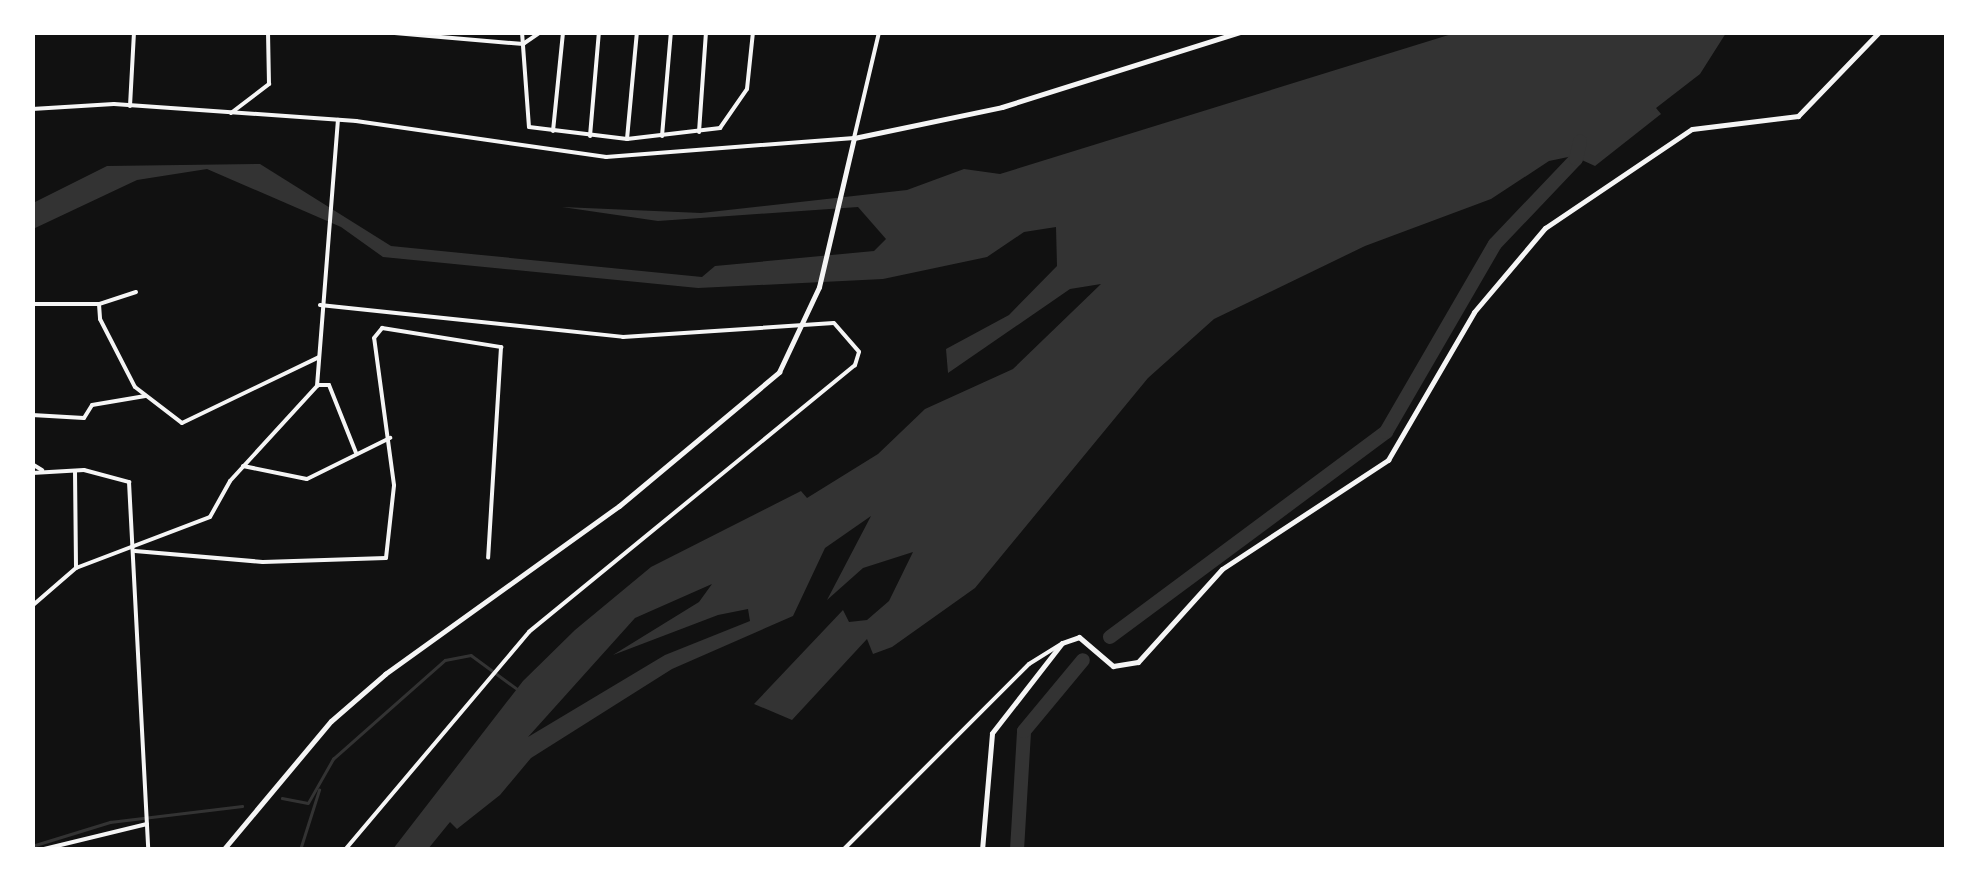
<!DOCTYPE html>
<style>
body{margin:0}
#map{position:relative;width:1979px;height:882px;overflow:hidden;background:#111;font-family:"Public Sans",sans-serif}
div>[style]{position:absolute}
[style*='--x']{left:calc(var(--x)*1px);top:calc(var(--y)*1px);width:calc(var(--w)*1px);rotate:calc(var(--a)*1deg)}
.water>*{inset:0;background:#333}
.stream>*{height:2.5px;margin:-1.25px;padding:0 1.25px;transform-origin:1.25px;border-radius:1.25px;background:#333}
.river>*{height:14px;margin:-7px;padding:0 7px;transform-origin:7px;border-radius:7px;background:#333}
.minor>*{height:4px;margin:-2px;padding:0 2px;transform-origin:2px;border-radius:2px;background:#f5f5f5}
.tertiary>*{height:4px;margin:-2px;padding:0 2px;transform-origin:2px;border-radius:2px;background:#f5f5f5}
.secondary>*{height:5px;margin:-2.5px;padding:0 2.5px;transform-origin:2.5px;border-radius:2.5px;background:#f5f5f5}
.primary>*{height:5px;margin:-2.5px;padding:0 2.5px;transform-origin:2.5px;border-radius:2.5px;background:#f5f5f5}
span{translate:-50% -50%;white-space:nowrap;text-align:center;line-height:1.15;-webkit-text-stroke:8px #fff;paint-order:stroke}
.frame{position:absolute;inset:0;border:35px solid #fff;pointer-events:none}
</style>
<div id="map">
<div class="water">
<div style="clip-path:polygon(evenodd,1455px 33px,1726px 33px,1700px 74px,1656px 108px,1661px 114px,1595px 166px,1573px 156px,1549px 161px,1491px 199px,1365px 246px,1214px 319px,1148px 378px,975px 588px,892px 647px,873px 654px,867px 639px,792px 720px,754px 704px,843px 610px,849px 622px,867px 620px,889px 601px,913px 552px,863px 568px,827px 600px,871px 516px,825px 548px,793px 616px,672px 669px,531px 758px,500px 795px,457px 829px,450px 822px,428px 849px,393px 849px,523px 681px,575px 630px,651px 567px,801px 491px,807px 498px,878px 454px,925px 409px,1013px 369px,1101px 284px,1070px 289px,948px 373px,946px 349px,1009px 315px,1057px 266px,1056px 227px,1024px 232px,987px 257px,883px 279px,698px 288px,383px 257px,341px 227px,207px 169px,137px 180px,33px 229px,33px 203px,107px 166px,260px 164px,391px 246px,702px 277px,715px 266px,874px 251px,886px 239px,858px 207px,658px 221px,562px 207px,701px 213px,907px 190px,964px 169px,1000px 174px,1455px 33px,712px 584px,699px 602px,613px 655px,718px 615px,748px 609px,750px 621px,665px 655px,528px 737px,635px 618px,712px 584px)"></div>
</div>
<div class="stream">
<div style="--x:282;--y:798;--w:26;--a:11"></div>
<div style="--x:308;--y:803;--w:51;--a:-60.4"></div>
<div style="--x:333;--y:759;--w:149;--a:-41.5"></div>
<div style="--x:445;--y:660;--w:26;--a:-11"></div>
<div style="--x:471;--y:655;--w:56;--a:36.3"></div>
<div style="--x:32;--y:846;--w:82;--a:-17.1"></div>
<div style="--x:110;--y:822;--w:133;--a:-6.9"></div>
<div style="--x:300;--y:850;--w:63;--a:-72.4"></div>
</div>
<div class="river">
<div style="--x:1110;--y:637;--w:344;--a:-36.6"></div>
<div style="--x:1386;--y:432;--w:217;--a:-59.9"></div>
<div style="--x:1495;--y:244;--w:117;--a:-46.4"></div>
<div style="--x:1576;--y:159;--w:18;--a:-77"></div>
<div style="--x:1017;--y:850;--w:119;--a:-86.6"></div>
<div style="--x:1024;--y:731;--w:92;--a:-50.3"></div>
</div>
<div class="minor">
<div style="--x:383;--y:32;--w:141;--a:4.9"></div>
<div style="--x:523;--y:44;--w:22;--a:-34"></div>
<div style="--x:522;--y:32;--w:95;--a:85.8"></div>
<div style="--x:529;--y:127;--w:99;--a:7"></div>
<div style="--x:627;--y:139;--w:94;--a:-6.7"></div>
<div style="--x:720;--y:128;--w:47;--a:-55.3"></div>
<div style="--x:747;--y:89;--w:57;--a:-84"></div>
<div style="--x:130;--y:106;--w:74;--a:-86.9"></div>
<div style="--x:32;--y:109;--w:82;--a:-3.5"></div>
<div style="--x:114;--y:104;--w:243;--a:4"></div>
<div style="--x:356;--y:121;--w:253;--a:8.2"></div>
<div style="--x:606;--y:157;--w:249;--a:-4.4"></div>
<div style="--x:231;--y:113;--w:48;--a:-37.3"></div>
<div style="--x:269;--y:84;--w:52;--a:-91.1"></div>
<div style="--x:553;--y:131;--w:100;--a:-84.2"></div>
<div style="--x:699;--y:132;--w:100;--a:-86"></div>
<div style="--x:590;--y:136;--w:104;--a:-85.1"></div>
<div style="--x:662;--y:136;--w:104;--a:-85.1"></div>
<div style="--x:627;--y:139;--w:107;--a:-84.7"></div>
<div style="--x:136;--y:292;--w:39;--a:162"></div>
<div style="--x:99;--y:304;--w:15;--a:86"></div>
<div style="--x:100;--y:319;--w:76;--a:62.8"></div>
<div style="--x:135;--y:387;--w:59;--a:37.5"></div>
<div style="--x:182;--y:423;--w:152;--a:-25.7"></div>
<div style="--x:32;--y:304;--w:66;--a:0"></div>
<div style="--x:320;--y:305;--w:305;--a:6"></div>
<div style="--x:623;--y:337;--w:211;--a:-3.8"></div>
<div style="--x:834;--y:323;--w:38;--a:49"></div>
<div style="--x:859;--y:352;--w:14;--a:107"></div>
<div style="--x:855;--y:365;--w:421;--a:140.7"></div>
<div style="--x:529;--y:632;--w:285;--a:130.2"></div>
<div style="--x:319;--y:385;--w:10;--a:0"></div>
<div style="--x:329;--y:385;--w:73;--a:68.3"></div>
<div style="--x:32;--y:415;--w:52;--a:3.3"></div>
<div style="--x:84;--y:418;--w:15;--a:-58"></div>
<div style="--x:92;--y:405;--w:54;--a:-9.6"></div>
<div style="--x:32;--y:464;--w:12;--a:31"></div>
<div style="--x:243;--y:466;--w:65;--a:11.5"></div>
<div style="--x:307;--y:479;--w:93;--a:-26.3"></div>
<div style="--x:75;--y:471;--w:97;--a:89.4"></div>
<div style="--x:32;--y:473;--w:52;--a:-3.3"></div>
<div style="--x:84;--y:470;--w:47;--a:14.9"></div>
<div style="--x:129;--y:482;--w:368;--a:87"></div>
<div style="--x:135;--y:551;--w:128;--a:4.9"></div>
<div style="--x:263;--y:562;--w:123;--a:-1.9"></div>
<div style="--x:386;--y:558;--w:73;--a:-83.7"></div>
<div style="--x:394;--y:485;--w:148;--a:-97.7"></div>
<div style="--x:374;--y:338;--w:13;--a:-51"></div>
<div style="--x:382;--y:328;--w:121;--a:9.1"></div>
<div style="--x:501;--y:347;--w:211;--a:93.5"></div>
<div style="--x:32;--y:606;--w:58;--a:-40.8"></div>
<div style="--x:76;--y:568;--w:143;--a:-20.8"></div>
<div style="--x:210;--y:517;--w:41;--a:-60.9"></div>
<div style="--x:230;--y:481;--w:129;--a:-47.5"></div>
<div style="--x:317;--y:386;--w:267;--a:-85.5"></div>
<div style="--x:40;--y:850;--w:110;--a:-13.7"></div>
<div style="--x:843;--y:850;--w:263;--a:-45"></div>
<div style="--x:1029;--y:664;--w:39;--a:-32"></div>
</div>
<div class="tertiary">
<div style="--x:854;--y:138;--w:109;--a:-76.7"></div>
</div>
<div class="secondary">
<div style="--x:982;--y:850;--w:117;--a:-85.1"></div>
<div style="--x:992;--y:733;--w:114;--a:-52.1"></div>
<div style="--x:1062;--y:643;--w:18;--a:-19"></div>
<div style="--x:1079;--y:637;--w:45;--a:40.5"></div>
<div style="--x:1113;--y:666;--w:25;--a:-9"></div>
<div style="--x:1138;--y:662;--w:125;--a:-47.9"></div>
<div style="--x:1222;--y:569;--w:199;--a:-33.3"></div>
<div style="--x:1388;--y:460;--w:171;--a:-59.8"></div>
<div style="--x:1474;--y:312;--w:110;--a:-49.8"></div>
<div style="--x:1545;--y:228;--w:177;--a:-34"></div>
<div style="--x:1692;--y:129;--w:107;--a:-7"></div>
<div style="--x:1798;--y:116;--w:117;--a:-46"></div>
</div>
<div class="primary">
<div style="--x:223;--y:850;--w:168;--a:-50.1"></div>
<div style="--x:331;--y:721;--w:72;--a:-41"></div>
<div style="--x:385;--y:674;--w:288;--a:-35.7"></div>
<div style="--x:619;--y:506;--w:209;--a:-39.9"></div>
<div style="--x:779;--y:372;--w:94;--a:-64.8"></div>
<div style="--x:819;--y:287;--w:153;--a:-76.8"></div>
<div style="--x:854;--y:138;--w:151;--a:-11.8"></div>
<div style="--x:1002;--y:107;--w:250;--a:-17.5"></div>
</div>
<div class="frame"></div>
</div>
